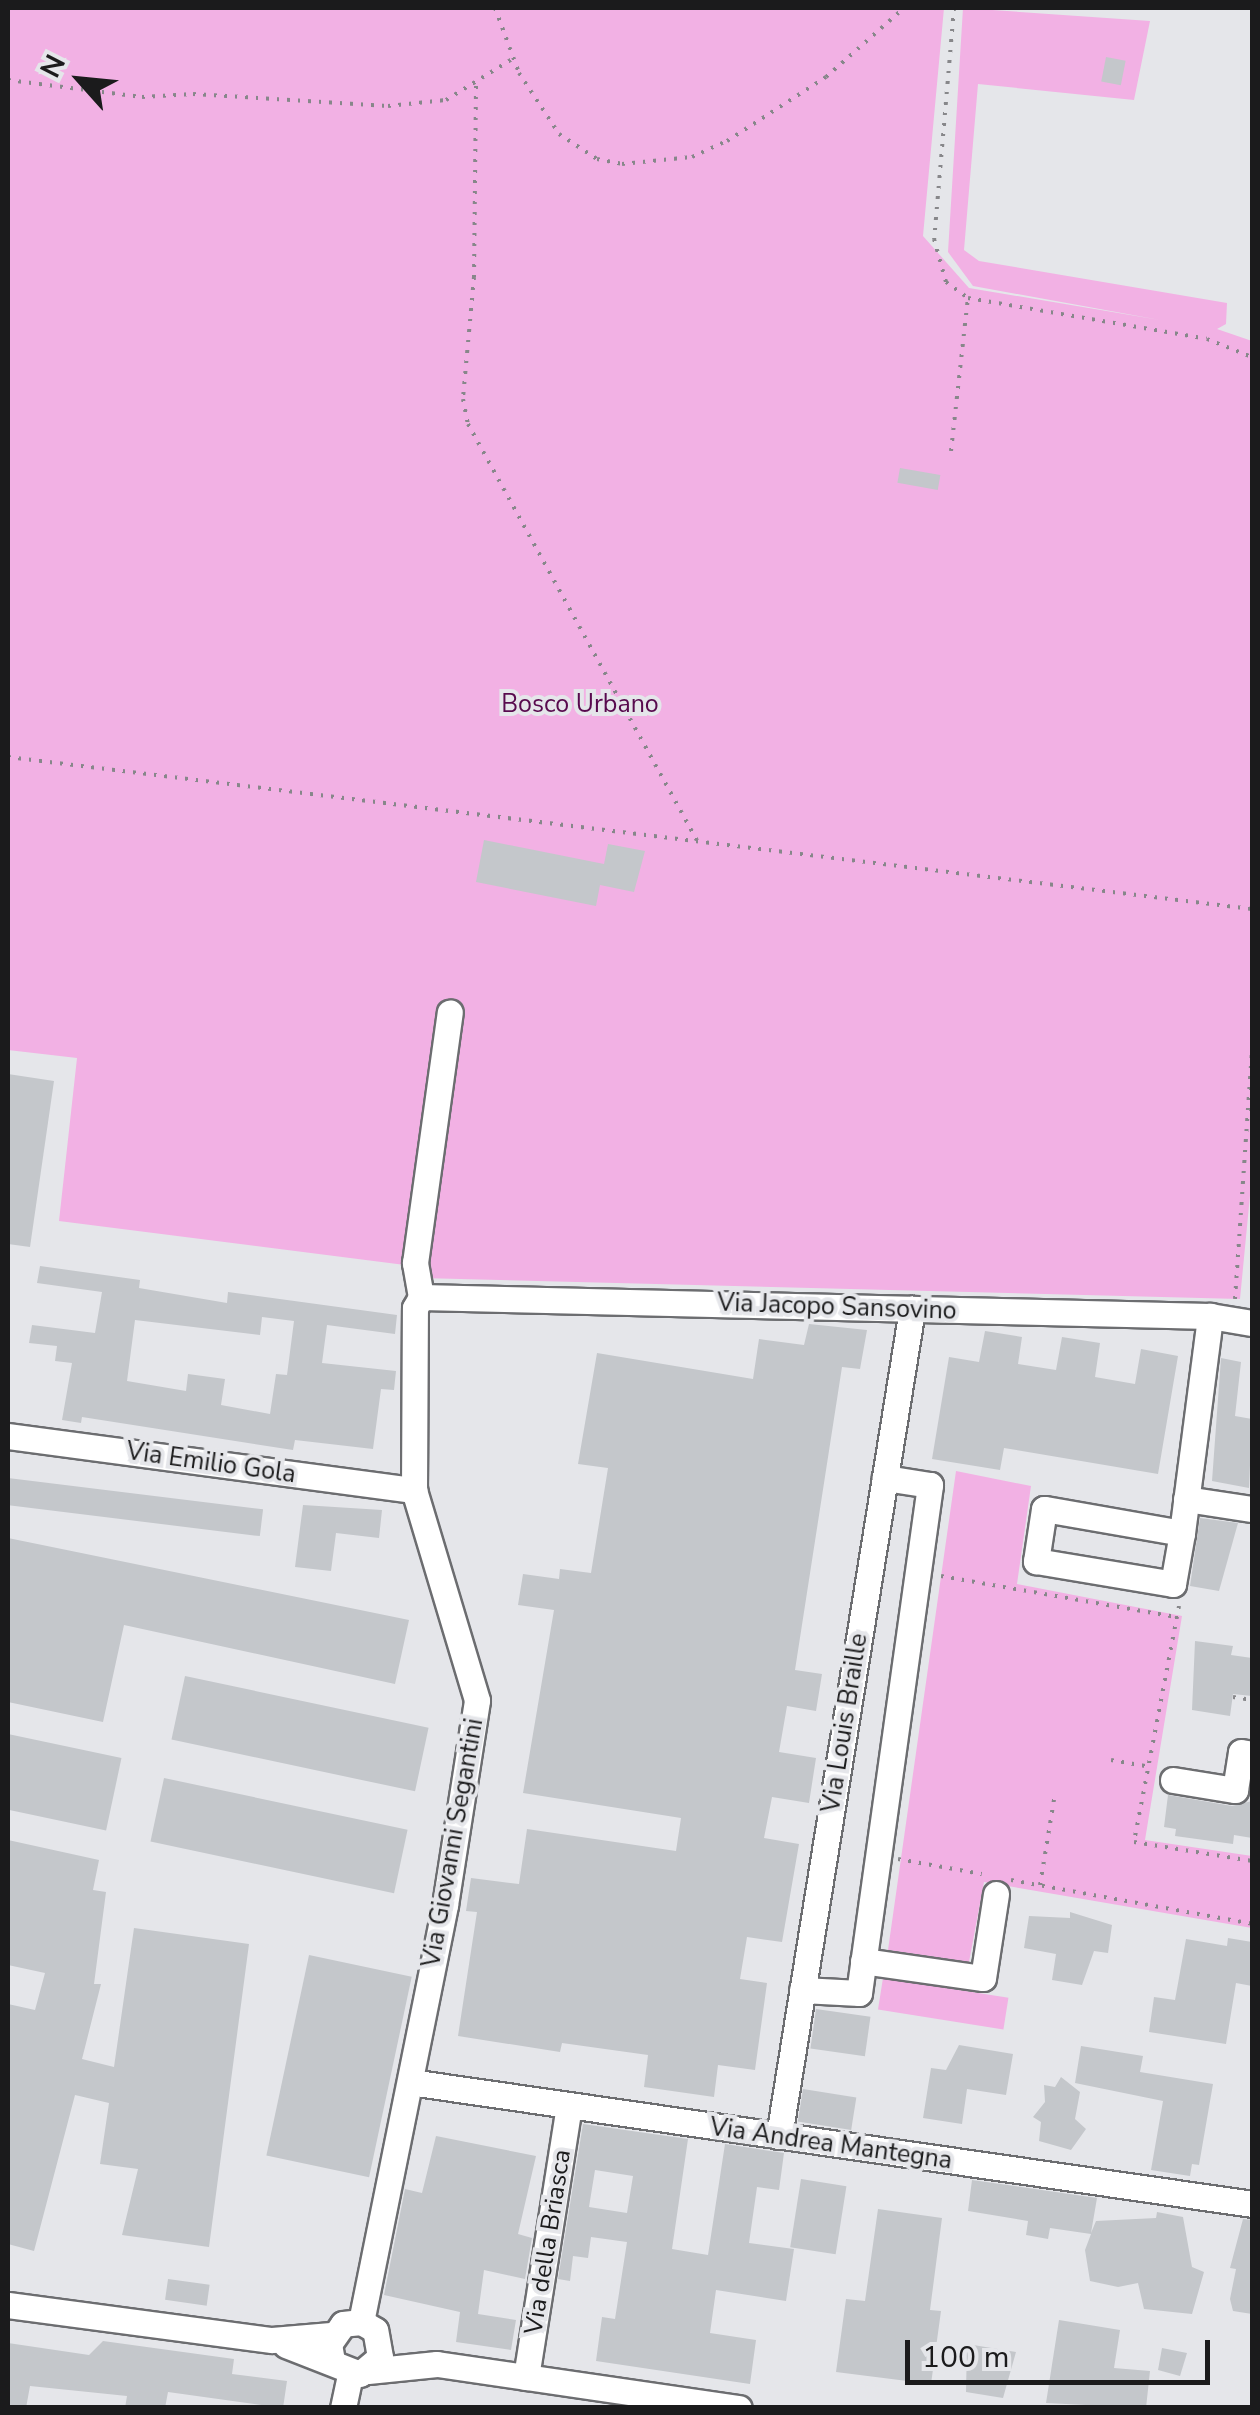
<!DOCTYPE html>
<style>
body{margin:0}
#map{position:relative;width:1260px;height:2415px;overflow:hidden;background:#e5e6ea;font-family:"Nunito Sans",sans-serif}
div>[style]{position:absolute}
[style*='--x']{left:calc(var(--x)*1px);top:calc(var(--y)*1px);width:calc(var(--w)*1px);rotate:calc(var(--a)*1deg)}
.green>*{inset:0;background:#f2b1e4;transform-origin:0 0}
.building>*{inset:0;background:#c4c7cb;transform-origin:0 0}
.path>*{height:4px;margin-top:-2px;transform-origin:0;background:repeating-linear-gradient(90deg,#87878a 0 2.5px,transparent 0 10.5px)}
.roads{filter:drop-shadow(2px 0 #6c6d70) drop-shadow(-2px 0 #6c6d70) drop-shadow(0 2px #6c6d70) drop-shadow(0 -2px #6c6d70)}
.minor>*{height:25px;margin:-12.5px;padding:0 12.5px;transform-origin:12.5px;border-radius:12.5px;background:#fff}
span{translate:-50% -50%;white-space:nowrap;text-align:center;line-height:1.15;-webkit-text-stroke:8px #e5e6ea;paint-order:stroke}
.park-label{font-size:25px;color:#580a4e}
.street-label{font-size:25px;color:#1b1b1c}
.frame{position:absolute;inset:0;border:10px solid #1b1b1c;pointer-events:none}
.north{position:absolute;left:30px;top:30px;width:100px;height:100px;-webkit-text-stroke:8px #e5e6ea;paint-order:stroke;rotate:297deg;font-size:28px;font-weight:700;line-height:40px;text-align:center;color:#1b1b1c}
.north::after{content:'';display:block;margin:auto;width:35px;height:45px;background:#1b1b1c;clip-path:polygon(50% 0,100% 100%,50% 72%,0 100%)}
.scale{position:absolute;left:905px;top:2340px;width:305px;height:45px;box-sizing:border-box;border:5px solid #1b1b1c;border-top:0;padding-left:12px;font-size:30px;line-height:35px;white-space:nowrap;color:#1b1b1c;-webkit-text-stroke:8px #e5e6ea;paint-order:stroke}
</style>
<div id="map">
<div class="green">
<div style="clip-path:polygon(8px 8px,944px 8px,923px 236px,969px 288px,1160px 320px,973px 286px,948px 252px,963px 8px,1150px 21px,1134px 100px,978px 84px,964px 250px,979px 261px,1227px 303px,1226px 324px,1217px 329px,1252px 341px,1252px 1175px,1240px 1299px,421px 1278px,405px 1265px,59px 1221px,77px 1058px,8px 1050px)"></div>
<div style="clip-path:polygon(956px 1471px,1031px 1486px,1017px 1584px,1182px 1616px,1145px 1840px,1252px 1856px,1252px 1928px,984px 1882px,969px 1962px,888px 1950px)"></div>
<div style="left:883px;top:1978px;width:127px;height:32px;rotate:9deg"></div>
</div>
<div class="building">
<div style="left:1106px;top:57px;width:20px;height:25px;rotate:11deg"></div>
<div style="left:900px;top:468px;width:41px;height:15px;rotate:10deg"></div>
<div style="clip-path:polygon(484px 840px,604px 864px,608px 844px,645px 851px,634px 892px,600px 885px,596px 906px,476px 882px)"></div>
<div style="clip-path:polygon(8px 1074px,54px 1081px,30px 1247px,8px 1244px)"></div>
<div style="clip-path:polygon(evenodd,40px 1266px,140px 1280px,139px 1288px,227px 1303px,228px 1292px,397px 1315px,395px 1334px,327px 1325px,322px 1363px,396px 1371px,394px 1390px,381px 1389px,373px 1449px,295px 1440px,293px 1450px,82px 1417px,81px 1423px,62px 1420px,72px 1363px,55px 1361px,57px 1346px,29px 1343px,32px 1325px,95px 1333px,102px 1292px,37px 1283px,40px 1266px,262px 1317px,294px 1321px,287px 1375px,276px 1374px,270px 1414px,221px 1405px,225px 1379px,188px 1374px,186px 1391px,127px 1381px,135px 1320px,260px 1335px,262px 1317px)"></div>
<div style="clip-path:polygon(809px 1324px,867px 1330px,860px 1369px,842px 1367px,795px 1670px,822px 1674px,816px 1711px,787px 1706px,779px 1752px,816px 1758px,809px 1803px,772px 1797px,764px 1838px,799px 1844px,782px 1942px,747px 1937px,740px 1979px,767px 1983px,755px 2070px,718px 2065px,714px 2097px,644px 2087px,648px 2055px,562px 2043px,560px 2052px,458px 2036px,477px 1912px,466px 1911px,471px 1878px,519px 1884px,527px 1829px,676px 1851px,681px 1818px,523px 1793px,554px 1610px,518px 1605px,523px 1574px,559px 1579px,560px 1569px,591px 1573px,608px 1468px,578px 1464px,597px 1353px,753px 1379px,759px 1339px,804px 1345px)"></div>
<div style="clip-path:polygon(985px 1331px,1022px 1337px,1018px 1364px,1056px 1370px,1062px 1337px,1100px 1343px,1095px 1377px,1135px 1384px,1141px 1349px,1178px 1356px,1158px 1474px,1004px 1448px,1000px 1470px,932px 1459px,949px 1357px,979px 1362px)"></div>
<div style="clip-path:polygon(1221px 1358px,1241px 1362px,1235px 1416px,1252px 1419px,1249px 1488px,1212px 1481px)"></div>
<div style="left:8px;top:1478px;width:257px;height:27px;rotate:7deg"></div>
<div style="clip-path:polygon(303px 1505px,382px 1510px,379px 1538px,336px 1533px,331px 1571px,295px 1567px)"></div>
<div style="clip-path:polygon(1200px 1518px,1238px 1523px,1219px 1591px,1190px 1586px)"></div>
<div style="clip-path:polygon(8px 1538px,409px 1620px,395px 1684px,124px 1625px,103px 1722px,8px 1702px)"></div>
<div style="clip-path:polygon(1195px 1641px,1233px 1646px,1231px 1655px,1252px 1658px,1252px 1696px,1233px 1694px,1230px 1716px,1192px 1710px)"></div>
<div style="left:185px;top:1676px;width:249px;height:65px;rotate:12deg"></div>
<div style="left:8px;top:1734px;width:116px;height:74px;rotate:12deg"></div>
<div style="left:164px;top:1778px;width:249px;height:65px;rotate:12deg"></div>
<div style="clip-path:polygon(1168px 1795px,1232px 1806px,1252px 1801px,1252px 1838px,1234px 1835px,1233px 1844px,1175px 1836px,1176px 1829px,1164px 1827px)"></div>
<div style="clip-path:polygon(8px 1840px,99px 1860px,93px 1890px,106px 1892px,94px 1984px,101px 1984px,82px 2059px,114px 2067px,134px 1928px,249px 1944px,209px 2247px,122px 2235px,138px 2169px,100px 2164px,109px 2103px,75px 2095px,34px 2251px,8px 2244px,8px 2004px,35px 2010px,45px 1973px,8px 1965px)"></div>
<div style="clip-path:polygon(1070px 1912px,1112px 1925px,1108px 1953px,1094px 1951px,1082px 1985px,1052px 1980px,1056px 1954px,1024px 1948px,1029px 1916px,1070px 1918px)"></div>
<div style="clip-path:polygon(1228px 1938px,1252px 1942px,1252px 1986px,1236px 1983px,1226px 2044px,1149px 2032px,1154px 1997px,1175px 2000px,1186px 1939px,1227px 1946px)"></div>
<div style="left:309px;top:1955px;width:105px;height:205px;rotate:12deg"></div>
<div style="left:816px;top:2009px;width:55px;height:40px;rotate:8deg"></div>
<div style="clip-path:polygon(959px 2045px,1013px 2054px,1006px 2095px,967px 2089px,962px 2124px,923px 2118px,931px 2068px,946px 2070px)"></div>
<div style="clip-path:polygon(1081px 2046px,1143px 2056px,1140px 2072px,1213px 2084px,1199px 2165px,1192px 2164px,1190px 2176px,1151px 2170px,1163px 2101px,1075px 2083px)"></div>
<div style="clip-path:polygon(1061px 2077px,1080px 2092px,1075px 2119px,1086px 2129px,1071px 2150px,1039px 2141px,1041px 2122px,1033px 2117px,1045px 2102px,1044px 2085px,1055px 2087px)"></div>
<div style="left:803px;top:2089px;width:54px;height:33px;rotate:9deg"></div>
<div style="clip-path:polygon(evenodd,583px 2124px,688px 2139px,672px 2249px,708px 2255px,725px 2144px,784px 2153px,779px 2190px,757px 2187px,749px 2243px,794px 2249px,786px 2301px,716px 2290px,710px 2333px,756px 2340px,750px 2384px,596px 2361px,602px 2317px,615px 2319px,627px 2242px,591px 2237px,588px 2258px,573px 2256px,570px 2281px,558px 2279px,583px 2124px,595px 2170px,633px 2176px,627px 2213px,589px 2207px,595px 2170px)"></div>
<div style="clip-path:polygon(436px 2136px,536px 2156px,518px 2234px,532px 2238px,525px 2279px,484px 2270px,478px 2314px,516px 2320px,511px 2350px,456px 2342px,460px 2312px,384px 2295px,405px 2189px,422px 2193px)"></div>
<div style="left:801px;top:2179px;width:46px;height:69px;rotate:9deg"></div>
<div style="clip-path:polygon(972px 2180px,1097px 2198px,1091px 2233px,1096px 2221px,1156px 2218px,1157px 2212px,1183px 2217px,1192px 2267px,1204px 2272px,1192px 2314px,1144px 2309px,1138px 2283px,1118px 2287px,1090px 2281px,1085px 2250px,1091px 2234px,1050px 2228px,1048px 2239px,1026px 2235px,1028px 2221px,968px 2211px)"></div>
<div style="clip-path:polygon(878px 2209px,942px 2218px,930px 2310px,941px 2311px,931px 2384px,836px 2372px,846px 2299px,865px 2301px)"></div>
<div style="clip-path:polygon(1243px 2219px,1252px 2220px,1252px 2314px,1233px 2311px,1230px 2299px,1236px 2269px,1230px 2268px)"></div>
<div style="left:168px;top:2279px;width:42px;height:21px;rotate:8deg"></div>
<div style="clip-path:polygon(1059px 2320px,1120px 2330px,1114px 2368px,1150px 2371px,1146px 2408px,1046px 2403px)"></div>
<div style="clip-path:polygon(103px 2341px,234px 2359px,232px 2374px,287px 2381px,283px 2408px,168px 2392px,165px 2408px,125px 2408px,127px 2396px,30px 2386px,26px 2408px,8px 2408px,8px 2343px,89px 2355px)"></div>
<div style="clip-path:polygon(967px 2344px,1016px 2352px,1003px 2398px,966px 2392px)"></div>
<div style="clip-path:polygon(1162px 2348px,1187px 2353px,1180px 2376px,1158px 2370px)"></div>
</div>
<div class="path">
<div style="--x:495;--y:8;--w:69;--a:69.7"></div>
<div style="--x:519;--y:73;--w:73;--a:56.7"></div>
<div style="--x:559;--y:134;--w:45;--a:33.3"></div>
<div style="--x:597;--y:159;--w:25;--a:11"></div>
<div style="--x:622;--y:164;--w:70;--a:-5.7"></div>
<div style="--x:692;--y:157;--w:38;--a:-25"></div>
<div style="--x:727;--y:141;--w:118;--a:-32.9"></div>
<div style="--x:826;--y:77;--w:104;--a:-41.5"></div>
<div style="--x:954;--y:8;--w:232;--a:94.9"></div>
<div style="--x:934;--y:239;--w:45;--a:74.4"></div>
<div style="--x:946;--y:282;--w:27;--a:36"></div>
<div style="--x:968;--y:298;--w:242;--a:9.7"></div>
<div style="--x:1207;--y:339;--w:48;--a:21.8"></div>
<div style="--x:8;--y:80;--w:135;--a:7.2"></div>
<div style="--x:142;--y:97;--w:51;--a:-3.4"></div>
<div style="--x:193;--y:94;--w:195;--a:3.5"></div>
<div style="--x:388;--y:106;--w:58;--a:-5.9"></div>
<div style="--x:446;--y:100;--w:78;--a:-31.8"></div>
<div style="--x:476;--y:86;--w:191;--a:90.6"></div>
<div style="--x:474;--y:277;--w:122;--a:95.2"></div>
<div style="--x:463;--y:399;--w:25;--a:79"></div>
<div style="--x:468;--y:424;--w:475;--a:61.2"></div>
<div style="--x:951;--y:451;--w:154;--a:-83.7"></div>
<div style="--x:8;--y:757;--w:1253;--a:6.97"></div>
<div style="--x:1235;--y:1299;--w:249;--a:-86.1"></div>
<div style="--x:941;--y:1576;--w:240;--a:9.9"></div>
<div style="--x:1179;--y:1606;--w:240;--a:100.8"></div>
<div style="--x:1134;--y:1842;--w:120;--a:9.1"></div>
<div style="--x:1233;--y:1697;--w:19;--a:9"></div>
<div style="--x:1111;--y:1760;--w:39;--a:10"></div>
<div style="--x:898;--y:1859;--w:85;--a:10.1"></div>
<div style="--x:1011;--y:1880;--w:245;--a:10.3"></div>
<div style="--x:1040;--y:1885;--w:93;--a:-80.7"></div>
</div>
<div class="roads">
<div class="minor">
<div style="--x:421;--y:1297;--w:789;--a:1.38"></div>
<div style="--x:1210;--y:1316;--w:43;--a:9.5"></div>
<div style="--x:421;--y:1297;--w:35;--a:-100"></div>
<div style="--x:415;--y:1263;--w:253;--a:-82.1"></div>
<div style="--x:8;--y:1436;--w:410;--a:7.6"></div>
<div style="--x:1186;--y:1499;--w:67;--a:8.6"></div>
<div style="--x:1182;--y:1533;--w:140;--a:-170.1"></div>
<div style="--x:1044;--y:1509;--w:53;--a:98.7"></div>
<div style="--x:1036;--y:1561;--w:139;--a:9.5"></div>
<div style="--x:1173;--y:1584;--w:52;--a:-80"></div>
<div style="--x:1182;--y:1533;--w:219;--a:-82.6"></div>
<div style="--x:1173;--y:1780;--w:63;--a:9.2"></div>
<div style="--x:1235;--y:1790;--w:38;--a:-81"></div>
<div style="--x:1241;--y:1752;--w:11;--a:10"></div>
<div style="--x:863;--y:1961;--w:121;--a:8.1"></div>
<div style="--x:983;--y:1978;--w:85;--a:-81.2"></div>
<div style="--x:802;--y:1990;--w:57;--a:3"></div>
<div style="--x:859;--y:1993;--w:513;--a:-82.04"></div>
<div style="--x:930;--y:1485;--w:46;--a:-171.2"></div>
<div style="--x:410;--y:2082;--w:851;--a:8.24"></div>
<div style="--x:779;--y:2136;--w:838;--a:-80.86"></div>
<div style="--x:8;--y:2305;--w:266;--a:7.6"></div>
<div style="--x:272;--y:2340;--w:59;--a:-4.8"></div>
<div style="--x:361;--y:2322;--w:425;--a:-78.6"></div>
<div style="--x:445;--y:1905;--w:207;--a:-81.1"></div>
<div style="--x:477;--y:1700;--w:219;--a:-106.7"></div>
<div style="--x:414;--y:1490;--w:182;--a:-89.7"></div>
<div style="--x:415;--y:1308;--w:13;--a:-61"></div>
<div style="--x:286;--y:2345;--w:79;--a:21.4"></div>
<div style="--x:360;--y:2374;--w:26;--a:-40"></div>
<div style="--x:380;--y:2357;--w:27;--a:-100"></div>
<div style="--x:375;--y:2330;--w:16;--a:-150"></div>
<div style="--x:361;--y:2322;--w:18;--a:174"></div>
<div style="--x:343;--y:2324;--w:24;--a:125"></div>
<div style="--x:329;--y:2344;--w:17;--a:80"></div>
<div style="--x:368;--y:2371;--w:69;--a:-5.8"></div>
<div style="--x:437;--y:2364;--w:305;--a:8.3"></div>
<div style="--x:526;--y:2377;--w:273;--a:-81"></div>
<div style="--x:343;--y:2408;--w:35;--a:-78"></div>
</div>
</div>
<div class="park-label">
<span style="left:580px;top:704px">Bosco Urbano</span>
</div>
<div class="street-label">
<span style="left:837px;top:1307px;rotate:2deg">Via Jacopo Sansovino</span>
<span style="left:211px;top:1463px;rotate:8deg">Via Emilio Gola</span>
<span style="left:845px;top:1723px;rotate:-81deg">Via Louis Braille</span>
<span style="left:453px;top:1843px;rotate:-80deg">Via Giovanni Segantini</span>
<span style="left:831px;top:2144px;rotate:8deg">Via Andrea Mantegna</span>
<span style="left:548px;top:2242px;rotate:-81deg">Via della Briasca</span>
</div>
<div class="frame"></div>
<div class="north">N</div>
<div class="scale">100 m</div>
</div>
